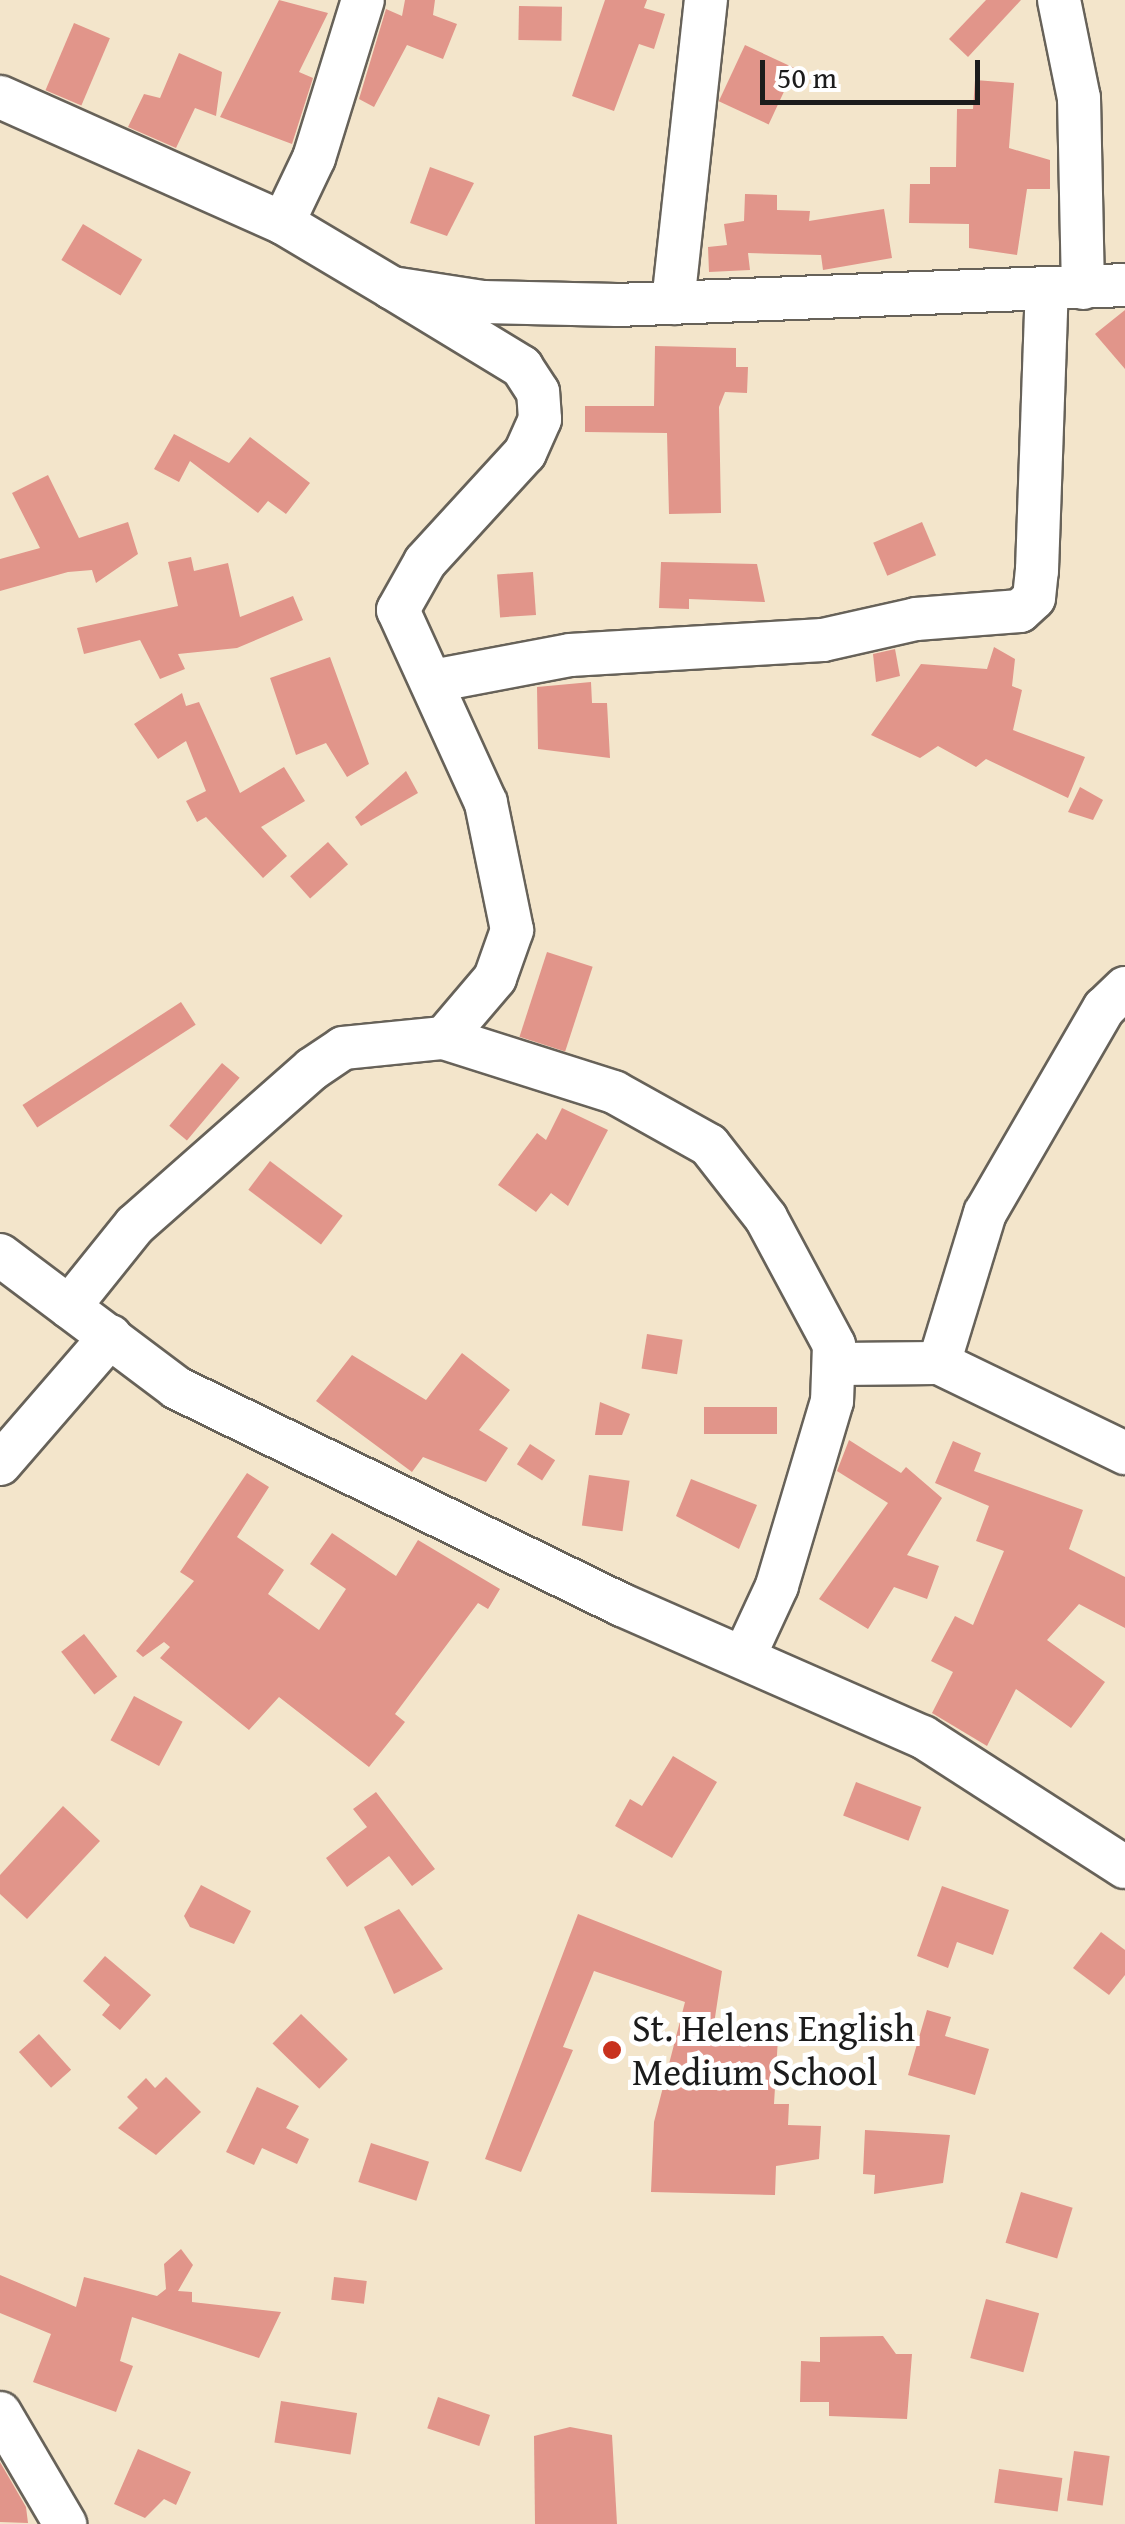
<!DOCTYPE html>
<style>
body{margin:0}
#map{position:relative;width:1125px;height:2524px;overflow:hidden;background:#f3e5cb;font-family:"Gentium Book Plus",serif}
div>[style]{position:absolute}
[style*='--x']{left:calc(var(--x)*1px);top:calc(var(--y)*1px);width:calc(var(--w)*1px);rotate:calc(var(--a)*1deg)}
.building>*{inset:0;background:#e1958a;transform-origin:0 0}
.roads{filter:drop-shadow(2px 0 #676259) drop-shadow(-2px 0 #676259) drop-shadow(0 2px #676259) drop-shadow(0 -2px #676259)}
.minor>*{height:42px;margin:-21px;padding:0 21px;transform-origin:21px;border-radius:21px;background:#fff}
.dots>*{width:28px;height:28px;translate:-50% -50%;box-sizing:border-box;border:5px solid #fff;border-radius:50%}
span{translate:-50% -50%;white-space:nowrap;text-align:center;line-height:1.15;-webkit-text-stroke:10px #fff;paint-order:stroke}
.poi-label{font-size:38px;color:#1c1c1c}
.left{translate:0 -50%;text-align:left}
.scale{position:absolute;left:760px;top:60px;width:220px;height:45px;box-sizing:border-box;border:5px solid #1c1c1c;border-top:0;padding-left:12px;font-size:30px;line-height:35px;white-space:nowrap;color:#1c1c1c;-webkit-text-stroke:8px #fff;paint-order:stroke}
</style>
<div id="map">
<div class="building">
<div style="clip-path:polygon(279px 0,328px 13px,299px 72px,313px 78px,292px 144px,220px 117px)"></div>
<div style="clip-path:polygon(405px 0,435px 0,433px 15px,457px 24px,443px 59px,407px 45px,374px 107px,359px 99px,386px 9px,402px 16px)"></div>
<div style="clip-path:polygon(605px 0,647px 0,644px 8px,665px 14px,654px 49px,639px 44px,614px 111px,572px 96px)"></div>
<div style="clip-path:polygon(986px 0,1021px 0,968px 57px,949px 39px)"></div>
<div style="left:519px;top:6px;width:43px;height:34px;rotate:1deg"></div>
<div style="left:74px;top:23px;width:39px;height:73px;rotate:23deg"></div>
<div style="left:745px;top:45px;width:55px;height:62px;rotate:25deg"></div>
<div style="clip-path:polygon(179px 53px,222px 72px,216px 116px,195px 108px,176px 148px,128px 127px,144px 94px,160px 98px)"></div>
<div style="clip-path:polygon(975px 80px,1014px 83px,1009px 148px,1050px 160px,1050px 189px,1027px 189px,1017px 255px,969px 248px,969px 224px,909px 223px,910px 184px,930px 184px,930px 167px,956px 167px,957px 109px,973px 109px)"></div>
<div style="clip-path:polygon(430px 167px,474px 183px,447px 236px,410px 223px)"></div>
<div style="clip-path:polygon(745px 194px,777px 195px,777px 210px,810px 211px,809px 221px,884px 209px,892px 258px,823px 270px,821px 255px,748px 253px,750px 270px,709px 272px,708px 247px,727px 245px,724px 224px,744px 221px)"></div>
<div style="left:83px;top:224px;width:69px;height:42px;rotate:31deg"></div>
<div style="clip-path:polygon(1125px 310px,1125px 369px,1095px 334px)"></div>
<div style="clip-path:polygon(655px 346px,736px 348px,736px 367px,748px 367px,747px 393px,725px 392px,719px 407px,721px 513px,669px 514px,667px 433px,585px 432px,585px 406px,654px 406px)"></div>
<div style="clip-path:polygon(174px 434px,229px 463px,250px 437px,310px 483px,286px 514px,268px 501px,258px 513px,190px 461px,179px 482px,154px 469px)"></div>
<div style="clip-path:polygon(48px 475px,79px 538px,128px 522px,138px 554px,96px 583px,92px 570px,68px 572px,0 591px,0 559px,40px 548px,12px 493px)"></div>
<div style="left:922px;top:522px;width:36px;height:53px;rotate:67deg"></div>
<div style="clip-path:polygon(191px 557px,194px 571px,228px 563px,240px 617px,293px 596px,303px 620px,237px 648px,178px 654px,185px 669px,160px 679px,140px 640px,84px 654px,77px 628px,178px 606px,168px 562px)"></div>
<div style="clip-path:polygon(661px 562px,757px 564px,765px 602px,689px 599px,689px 609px,659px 608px)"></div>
<div style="left:533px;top:572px;width:43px;height:36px;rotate:86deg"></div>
<div style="clip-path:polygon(994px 647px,1015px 659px,1012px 686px,1022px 690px,1013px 730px,1085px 757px,1068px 798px,986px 759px,976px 767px,938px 746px,920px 758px,871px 735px,921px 664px,987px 669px)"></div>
<div style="clip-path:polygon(895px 649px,900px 676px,876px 682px,873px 654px)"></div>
<div style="clip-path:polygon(330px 657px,369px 764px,347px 777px,326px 743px,296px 755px,270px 678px)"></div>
<div style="clip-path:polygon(591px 682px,592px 703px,607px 703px,610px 758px,538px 749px,537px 687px)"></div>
<div style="clip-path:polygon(182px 693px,186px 706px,199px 702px,240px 793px,284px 767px,305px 801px,261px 827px,287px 856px,263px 878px,206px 817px,197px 822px,186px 801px,206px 791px,186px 741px,158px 759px,134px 724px)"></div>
<div style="clip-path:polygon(406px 771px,418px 793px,361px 826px,355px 817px)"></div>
<div style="clip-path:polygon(1080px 787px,1103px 800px,1093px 820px,1068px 812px)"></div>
<div style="left:328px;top:842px;width:30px;height:51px;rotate:48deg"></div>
<div style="left:547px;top:952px;width:48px;height:89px;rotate:18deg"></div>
<div style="left:181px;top:1002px;width:27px;height:189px;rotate:57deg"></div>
<div style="left:222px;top:1063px;width:23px;height:82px;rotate:40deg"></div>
<div style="clip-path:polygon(562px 1108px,608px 1130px,568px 1206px,551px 1193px,536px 1212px,498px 1185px,537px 1133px,546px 1140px)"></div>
<div style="left:270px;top:1161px;width:91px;height:36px;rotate:37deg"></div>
<div style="left:647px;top:1334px;width:36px;height:35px;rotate:9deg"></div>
<div style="clip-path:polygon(462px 1353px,510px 1390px,479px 1430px,508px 1448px,486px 1482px,423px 1457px,412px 1472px,316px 1401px,352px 1355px,426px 1400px)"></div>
<div style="clip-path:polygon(600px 1402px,630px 1414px,622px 1435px,595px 1435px)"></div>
<div style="left:777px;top:1407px;width:27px;height:73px;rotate:90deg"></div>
<div style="clip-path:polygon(849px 1440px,901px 1473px,906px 1467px,942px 1498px,907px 1555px,939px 1566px,927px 1599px,894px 1587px,868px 1629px,819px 1599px,888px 1503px,837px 1471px)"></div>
<div style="clip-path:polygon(953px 1441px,981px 1453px,974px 1471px,1083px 1510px,1069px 1549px,1125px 1577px,1125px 1628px,1079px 1604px,1047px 1640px,1105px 1682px,1071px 1728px,1016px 1689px,987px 1746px,932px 1713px,953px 1672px,931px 1661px,955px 1616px,973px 1625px,1004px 1551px,976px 1541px,989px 1506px,935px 1483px)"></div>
<div style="left:530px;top:1444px;width:30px;height:24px;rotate:33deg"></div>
<div style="clip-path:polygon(247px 1473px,269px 1487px,237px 1537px,284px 1570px,268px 1594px,319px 1630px,346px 1589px,310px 1564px,332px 1533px,396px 1576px,418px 1540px,500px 1589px,488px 1609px,478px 1603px,395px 1714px,405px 1722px,369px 1767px,279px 1697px,249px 1730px,160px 1658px,170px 1647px,164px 1642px,143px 1657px,136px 1651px,194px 1581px,180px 1572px)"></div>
<div style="left:589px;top:1475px;width:41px;height:51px;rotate:8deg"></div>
<div style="clip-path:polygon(691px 1479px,757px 1505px,739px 1549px,676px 1516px)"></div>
<div style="left:84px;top:1634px;width:54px;height:29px;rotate:52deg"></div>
<div style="left:134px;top:1696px;width:55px;height:50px;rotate:28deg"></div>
<div style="clip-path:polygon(673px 1756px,717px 1782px,672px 1858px,615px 1826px,630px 1799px,642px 1806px)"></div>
<div style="left:856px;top:1782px;width:70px;height:36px;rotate:21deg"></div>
<div style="clip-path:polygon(376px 1792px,435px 1869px,412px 1886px,389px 1856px,347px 1887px,326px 1858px,367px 1827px,353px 1809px)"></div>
<div style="clip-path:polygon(63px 1806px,100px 1841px,27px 1919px,0 1894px,0 1875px)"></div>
<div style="clip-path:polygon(201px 1885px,251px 1911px,234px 1944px,190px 1927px,184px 1916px)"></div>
<div style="clip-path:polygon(942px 1886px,1009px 1910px,993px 1955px,957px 1942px,948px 1968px,917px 1956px)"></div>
<div style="clip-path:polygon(399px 1909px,443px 1969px,394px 1994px,364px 1927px)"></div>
<div style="clip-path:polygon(578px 1914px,722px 1971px,714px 2024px,763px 2027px,762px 2038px,778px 2038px,774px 2104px,789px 2104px,788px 2125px,821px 2126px,819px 2159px,776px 2166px,775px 2195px,651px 2192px,654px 2122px,685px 2002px,594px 1971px,563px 2047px,573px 2050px,521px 2172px,485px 2159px)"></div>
<div style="clip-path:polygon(1101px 1932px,1125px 1950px,1125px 1975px,1109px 1995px,1073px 1968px)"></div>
<div style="clip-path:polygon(105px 1956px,151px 1995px,120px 2030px,102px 2015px,110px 2005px,83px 1981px)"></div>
<div style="clip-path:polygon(927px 2010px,951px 2017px,945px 2036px,989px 2049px,975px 2095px,908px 2075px)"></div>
<div style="left:301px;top:2014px;width:65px;height:41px;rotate:44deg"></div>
<div style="left:39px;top:2034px;width:48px;height:27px;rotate:48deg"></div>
<div style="clip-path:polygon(166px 2077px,201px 2112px,156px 2155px,118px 2128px,138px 2108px,127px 2097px,146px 2078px,155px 2088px)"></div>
<div style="clip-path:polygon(257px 2087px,299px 2106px,286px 2128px,309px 2139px,297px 2164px,262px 2148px,254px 2165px,226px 2152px)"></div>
<div style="clip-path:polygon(865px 2130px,950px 2135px,943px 2183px,874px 2194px,875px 2175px,863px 2174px)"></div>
<div style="left:371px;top:2143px;width:61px;height:41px;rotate:18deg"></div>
<div style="left:1021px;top:2192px;width:54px;height:53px;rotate:17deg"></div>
<div style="clip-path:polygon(181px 2249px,193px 2265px,178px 2291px,192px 2292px,192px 2302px,281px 2312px,259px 2358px,132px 2317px,120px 2361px,133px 2366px,116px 2412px,33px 2382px,51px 2334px,0 2313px,0 2275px,76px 2307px,84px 2277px,157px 2296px,166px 2289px,164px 2264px)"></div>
<div style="left:334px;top:2277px;width:33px;height:23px;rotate:7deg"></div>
<div style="left:986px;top:2299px;width:55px;height:61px;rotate:15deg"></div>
<div style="clip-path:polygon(883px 2336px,896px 2354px,912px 2354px,907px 2419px,829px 2416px,829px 2402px,800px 2402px,801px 2361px,820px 2362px,820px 2337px)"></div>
<div style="left:438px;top:2397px;width:55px;height:33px;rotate:19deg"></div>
<div style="left:281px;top:2401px;width:77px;height:42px;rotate:9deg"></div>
<div style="clip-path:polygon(570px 2427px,612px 2435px,617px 2524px,535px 2524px,534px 2436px)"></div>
<div style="clip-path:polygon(138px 2449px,191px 2472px,176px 2505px,164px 2499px,145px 2518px,114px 2504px)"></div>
<div style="left:1074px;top:2451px;width:36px;height:50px;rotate:8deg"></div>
<div style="clip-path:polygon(0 2462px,26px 2507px,28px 2523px,0 2522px)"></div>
<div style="left:999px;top:2469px;width:64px;height:34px;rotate:8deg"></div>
</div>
<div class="roads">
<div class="minor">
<div style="--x:1059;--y:0;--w:100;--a:78.5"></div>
<div style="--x:1079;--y:98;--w:190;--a:88.8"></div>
<div style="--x:0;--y:97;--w:310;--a:24"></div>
<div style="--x:283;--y:223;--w:127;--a:30.8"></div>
<div style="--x:392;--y:288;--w:92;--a:8.7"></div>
<div style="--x:483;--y:302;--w:134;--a:1.3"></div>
<div style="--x:617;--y:305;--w:508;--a:-2.25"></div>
<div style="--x:283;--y:223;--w:72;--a:-64.5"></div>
<div style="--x:314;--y:158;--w:165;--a:-72.8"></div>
<div style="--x:673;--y:303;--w:305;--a:-83.8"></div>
<div style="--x:433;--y:681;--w:139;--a:-10.7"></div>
<div style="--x:570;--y:655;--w:253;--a:-3.4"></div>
<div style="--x:823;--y:640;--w:95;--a:-12.7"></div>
<div style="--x:916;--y:619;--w:104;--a:-4.4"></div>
<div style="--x:1020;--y:611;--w:19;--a:-43"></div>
<div style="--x:1034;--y:598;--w:28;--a:-84"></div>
<div style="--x:1037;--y:570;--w:281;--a:-88"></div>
<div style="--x:1125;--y:988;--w:29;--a:136"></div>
<div style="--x:1104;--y:1008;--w:237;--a:120.1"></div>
<div style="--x:985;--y:1213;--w:157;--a:107"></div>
<div style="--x:939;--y:1363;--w:207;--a:25.8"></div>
<div style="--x:444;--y:1038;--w:178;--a:17.6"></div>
<div style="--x:614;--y:1092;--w:109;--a:29.2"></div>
<div style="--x:709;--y:1145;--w:93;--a:52"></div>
<div style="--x:766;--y:1218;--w:144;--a:61.8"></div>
<div style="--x:834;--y:1345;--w:56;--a:92"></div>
<div style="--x:832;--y:1401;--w:193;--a:106.6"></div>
<div style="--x:777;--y:1586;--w:76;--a:114.9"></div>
<div style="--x:0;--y:1255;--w:221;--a:36.9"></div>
<div style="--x:177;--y:1388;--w:495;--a:26"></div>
<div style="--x:622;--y:1605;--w:329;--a:23.7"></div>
<div style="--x:923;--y:1737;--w:240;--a:32.8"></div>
<div style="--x:69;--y:1307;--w:105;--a:-51.2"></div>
<div style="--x:135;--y:1225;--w:236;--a:-41.4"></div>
<div style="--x:312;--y:1069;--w:37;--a:-34"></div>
<div style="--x:343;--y:1048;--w:101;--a:-5.7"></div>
<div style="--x:444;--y:1038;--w:79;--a:-49.6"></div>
<div style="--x:495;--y:978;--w:51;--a:-70.5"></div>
<div style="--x:512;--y:930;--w:130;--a:-101.6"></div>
<div style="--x:486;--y:803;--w:212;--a:-114.5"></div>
<div style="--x:398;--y:610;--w:55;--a:-60.6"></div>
<div style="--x:425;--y:562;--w:148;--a:-47.5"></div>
<div style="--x:525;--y:453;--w:37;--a:-66"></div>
<div style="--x:540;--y:419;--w:27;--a:-94"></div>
<div style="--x:538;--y:392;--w:30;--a:-123"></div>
<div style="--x:522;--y:367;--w:152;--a:-148.7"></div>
<div style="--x:836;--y:1364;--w:103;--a:-0.6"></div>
<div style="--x:0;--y:1464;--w:169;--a:-49.1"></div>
<div style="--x:0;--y:2413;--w:129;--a:59.6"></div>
</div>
</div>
<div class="dots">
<div style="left:612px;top:2050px;background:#c8321e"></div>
</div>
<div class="poi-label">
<span class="left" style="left:632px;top:2050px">St. Helens English<br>Medium School</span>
</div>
<div class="scale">50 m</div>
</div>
